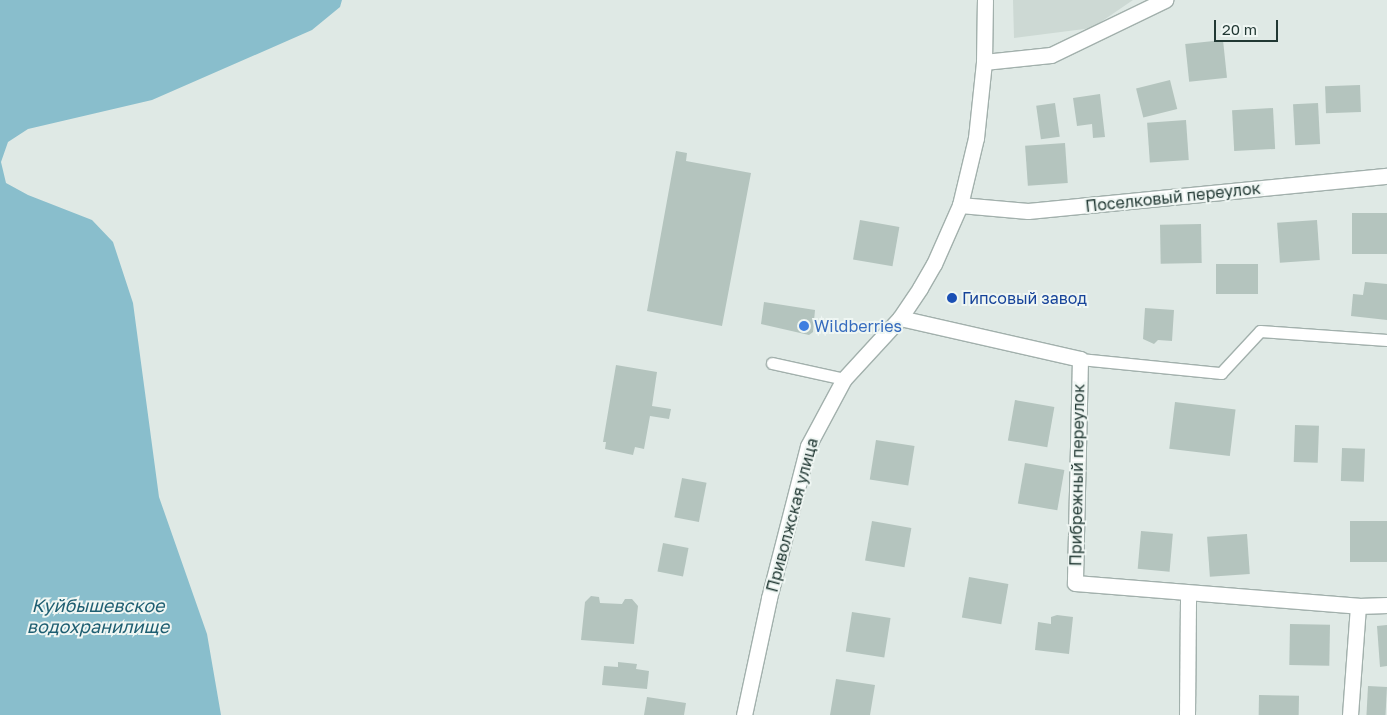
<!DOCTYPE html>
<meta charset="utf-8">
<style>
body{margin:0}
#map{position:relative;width:1387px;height:715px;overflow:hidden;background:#dfe9e5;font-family:"Golos Text",sans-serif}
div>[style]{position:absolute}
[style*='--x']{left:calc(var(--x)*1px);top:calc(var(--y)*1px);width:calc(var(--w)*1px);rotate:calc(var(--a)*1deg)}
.built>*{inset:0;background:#cdd9d4}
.water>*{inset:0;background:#89becc}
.building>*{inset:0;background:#b4c4be;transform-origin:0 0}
.roads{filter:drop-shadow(1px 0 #a2b0ac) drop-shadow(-1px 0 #a2b0ac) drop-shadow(0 1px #a2b0ac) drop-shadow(0 -1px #a2b0ac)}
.lane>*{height:11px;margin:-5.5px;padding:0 5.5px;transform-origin:5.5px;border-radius:5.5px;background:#fff}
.street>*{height:15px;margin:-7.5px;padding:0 7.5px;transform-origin:7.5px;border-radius:7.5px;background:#fff}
.secondary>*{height:15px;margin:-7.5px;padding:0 7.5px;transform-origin:7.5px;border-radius:7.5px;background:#fff}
.dots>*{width:14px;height:14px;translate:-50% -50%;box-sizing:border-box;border:2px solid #eff6f3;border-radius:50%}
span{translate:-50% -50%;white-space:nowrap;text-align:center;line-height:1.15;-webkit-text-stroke:4px #eff6f3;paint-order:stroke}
.street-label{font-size:16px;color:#213833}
.transit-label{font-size:16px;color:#164399}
.left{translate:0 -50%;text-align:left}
.shop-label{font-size:16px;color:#366cbe}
.water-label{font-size:18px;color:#1e5e71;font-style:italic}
.scale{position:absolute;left:1214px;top:20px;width:64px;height:22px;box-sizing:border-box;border:2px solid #213833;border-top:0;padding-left:6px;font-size:15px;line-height:18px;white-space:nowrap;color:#213833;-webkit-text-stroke:4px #eff6f3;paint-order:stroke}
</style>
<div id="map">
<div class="built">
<div style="clip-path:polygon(1013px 0,1133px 0,1092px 28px,1014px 38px)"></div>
</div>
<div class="water">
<div style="clip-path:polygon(0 0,342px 0,340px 7px,312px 30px,152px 100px,28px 129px,8px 142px,1px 162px,6px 183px,28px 195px,92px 220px,113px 242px,133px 303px,159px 497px,207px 634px,221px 715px,0 715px)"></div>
</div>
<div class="building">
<div style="left:1223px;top:40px;width:38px;height:38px;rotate:84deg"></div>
<div style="left:1170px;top:80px;width:30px;height:35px;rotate:76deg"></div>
<div style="left:1360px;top:85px;width:27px;height:35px;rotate:88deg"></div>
<div style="clip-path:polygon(1100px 94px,1105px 137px,1093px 138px,1092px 124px,1077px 126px,1073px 98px)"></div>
<div style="left:1055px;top:103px;width:34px;height:19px;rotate:82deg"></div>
<div style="left:1318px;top:103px;width:41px;height:25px;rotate:87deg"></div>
<div style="left:1273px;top:108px;width:41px;height:41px;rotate:87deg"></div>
<div style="left:1186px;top:120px;width:40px;height:39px;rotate:86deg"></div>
<div style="left:1065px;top:143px;width:40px;height:40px;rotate:86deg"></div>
<div style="clip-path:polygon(676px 151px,687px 153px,686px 161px,751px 173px,722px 326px,647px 311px)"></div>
<div style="left:1387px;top:213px;width:41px;height:35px;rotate:90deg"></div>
<div style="left:860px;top:220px;width:40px;height:40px;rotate:10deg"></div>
<div style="left:1317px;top:220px;width:40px;height:40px;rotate:86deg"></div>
<div style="left:1201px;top:224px;width:39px;height:41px;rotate:89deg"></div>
<div style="left:1258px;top:264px;width:30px;height:42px;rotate:90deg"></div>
<div style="clip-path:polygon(1365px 282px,1387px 284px,1387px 320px,1351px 316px,1353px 294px,1363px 295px)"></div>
<div style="clip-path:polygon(764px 302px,815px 310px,813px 332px,809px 335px,761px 324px)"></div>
<div style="clip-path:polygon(1145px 308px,1174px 310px,1172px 341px,1158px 340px,1154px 344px,1143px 339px)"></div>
<div style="clip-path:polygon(616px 365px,657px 372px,652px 406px,671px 409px,669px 419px,650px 416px,644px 449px,635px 447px,633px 455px,605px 449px,606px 442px,603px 442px)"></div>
<div style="left:1015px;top:400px;width:40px;height:41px;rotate:10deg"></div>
<div style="left:1175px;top:402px;width:61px;height:47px;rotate:7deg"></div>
<div style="left:1295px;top:425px;width:24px;height:37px;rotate:2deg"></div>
<div style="left:876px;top:440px;width:39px;height:40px;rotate:9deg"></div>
<div style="left:1342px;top:448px;width:23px;height:33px;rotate:2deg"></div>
<div style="left:1025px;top:463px;width:40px;height:41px;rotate:10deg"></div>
<div style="left:682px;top:478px;width:25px;height:40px;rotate:11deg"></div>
<div style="left:872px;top:521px;width:40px;height:40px;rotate:10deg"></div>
<div style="left:1387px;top:521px;width:41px;height:37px;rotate:90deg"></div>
<div style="left:1141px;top:531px;width:32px;height:38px;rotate:5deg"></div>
<div style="left:1247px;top:534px;width:40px;height:40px;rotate:86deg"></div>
<div style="left:663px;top:543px;width:26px;height:29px;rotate:11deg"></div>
<div style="left:969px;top:577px;width:40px;height:41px;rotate:10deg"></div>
<div style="clip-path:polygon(591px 596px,599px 597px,600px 603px,622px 604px,625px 599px,632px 599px,638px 606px,634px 644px,581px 640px,585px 602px)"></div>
<div style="left:852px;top:612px;width:39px;height:40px;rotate:9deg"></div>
<div style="clip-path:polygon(1057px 615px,1073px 617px,1069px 654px,1035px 650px,1038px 622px,1051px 624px,1051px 617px)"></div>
<div style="left:1290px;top:624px;width:40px;height:41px;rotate:1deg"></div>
<div style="clip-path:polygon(1387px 625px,1387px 666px,1380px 667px,1377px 626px)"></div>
<div style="clip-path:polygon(618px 662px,637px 664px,636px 669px,649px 671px,647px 689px,602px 685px,604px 666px,618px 667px)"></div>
<div style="clip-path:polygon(836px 679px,875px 685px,870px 715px,830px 715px)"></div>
<div style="left:1368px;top:686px;width:19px;height:29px;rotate:3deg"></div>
<div style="left:1259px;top:695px;width:40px;height:20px;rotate:1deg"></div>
<div style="clip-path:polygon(647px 697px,686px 703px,684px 715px,644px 715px)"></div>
</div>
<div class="roads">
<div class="lane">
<div style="--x:1080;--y:359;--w:142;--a:5.7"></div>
<div style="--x:1221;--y:373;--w:57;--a:-47.1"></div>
<div style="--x:1260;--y:331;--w:127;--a:4.1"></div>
<div style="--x:772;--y:363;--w:74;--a:12.5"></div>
</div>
<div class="street">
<div style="--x:984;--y:62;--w:67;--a:-6"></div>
<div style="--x:1051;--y:55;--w:127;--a:-25.8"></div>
<div style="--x:960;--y:205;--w:68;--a:5"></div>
<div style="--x:1028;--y:211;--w:361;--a:-5.6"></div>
<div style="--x:900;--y:318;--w:185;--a:12.8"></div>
<div style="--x:1080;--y:359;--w:224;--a:91.3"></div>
<div style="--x:1075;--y:583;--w:284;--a:4.6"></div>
<div style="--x:1358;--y:606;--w:29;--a:-2"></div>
<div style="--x:1187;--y:715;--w:122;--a:-89.5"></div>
<div style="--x:1350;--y:715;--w:109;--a:-85.8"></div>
</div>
<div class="secondary">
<div style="--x:744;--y:715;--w:120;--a:-77.9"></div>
<div style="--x:769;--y:598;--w:157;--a:-75.6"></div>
<div style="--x:808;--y:446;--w:76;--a:-61.8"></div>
<div style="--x:844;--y:379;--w:83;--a:-47.4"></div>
<div style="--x:900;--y:318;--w:36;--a:-56"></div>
<div style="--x:920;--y:288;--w:28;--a:-60"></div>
<div style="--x:934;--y:264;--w:64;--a:-66.2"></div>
<div style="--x:960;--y:205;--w:69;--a:-76.6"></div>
<div style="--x:976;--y:138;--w:76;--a:-84"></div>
<div style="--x:984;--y:62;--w:62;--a:-89.1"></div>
</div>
</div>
<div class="dots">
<div style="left:952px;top:298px;background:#1a4fb4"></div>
<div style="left:804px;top:326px;background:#3f7fe0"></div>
</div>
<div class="street-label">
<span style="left:1173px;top:197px;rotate:-6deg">Поселковый переулок</span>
<span style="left:1077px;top:475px;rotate:-89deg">Прибрежный переулок</span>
<span style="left:792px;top:515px;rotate:-75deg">Приволжская улица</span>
</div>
<div class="transit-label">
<span class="left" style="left:962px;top:298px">Гипсовый завод</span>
</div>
<div class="shop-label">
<span class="left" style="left:814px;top:326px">Wildberries</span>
</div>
<div class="water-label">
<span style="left:98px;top:616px">Куйбышевское<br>водохранилище</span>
</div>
<div class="scale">20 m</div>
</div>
